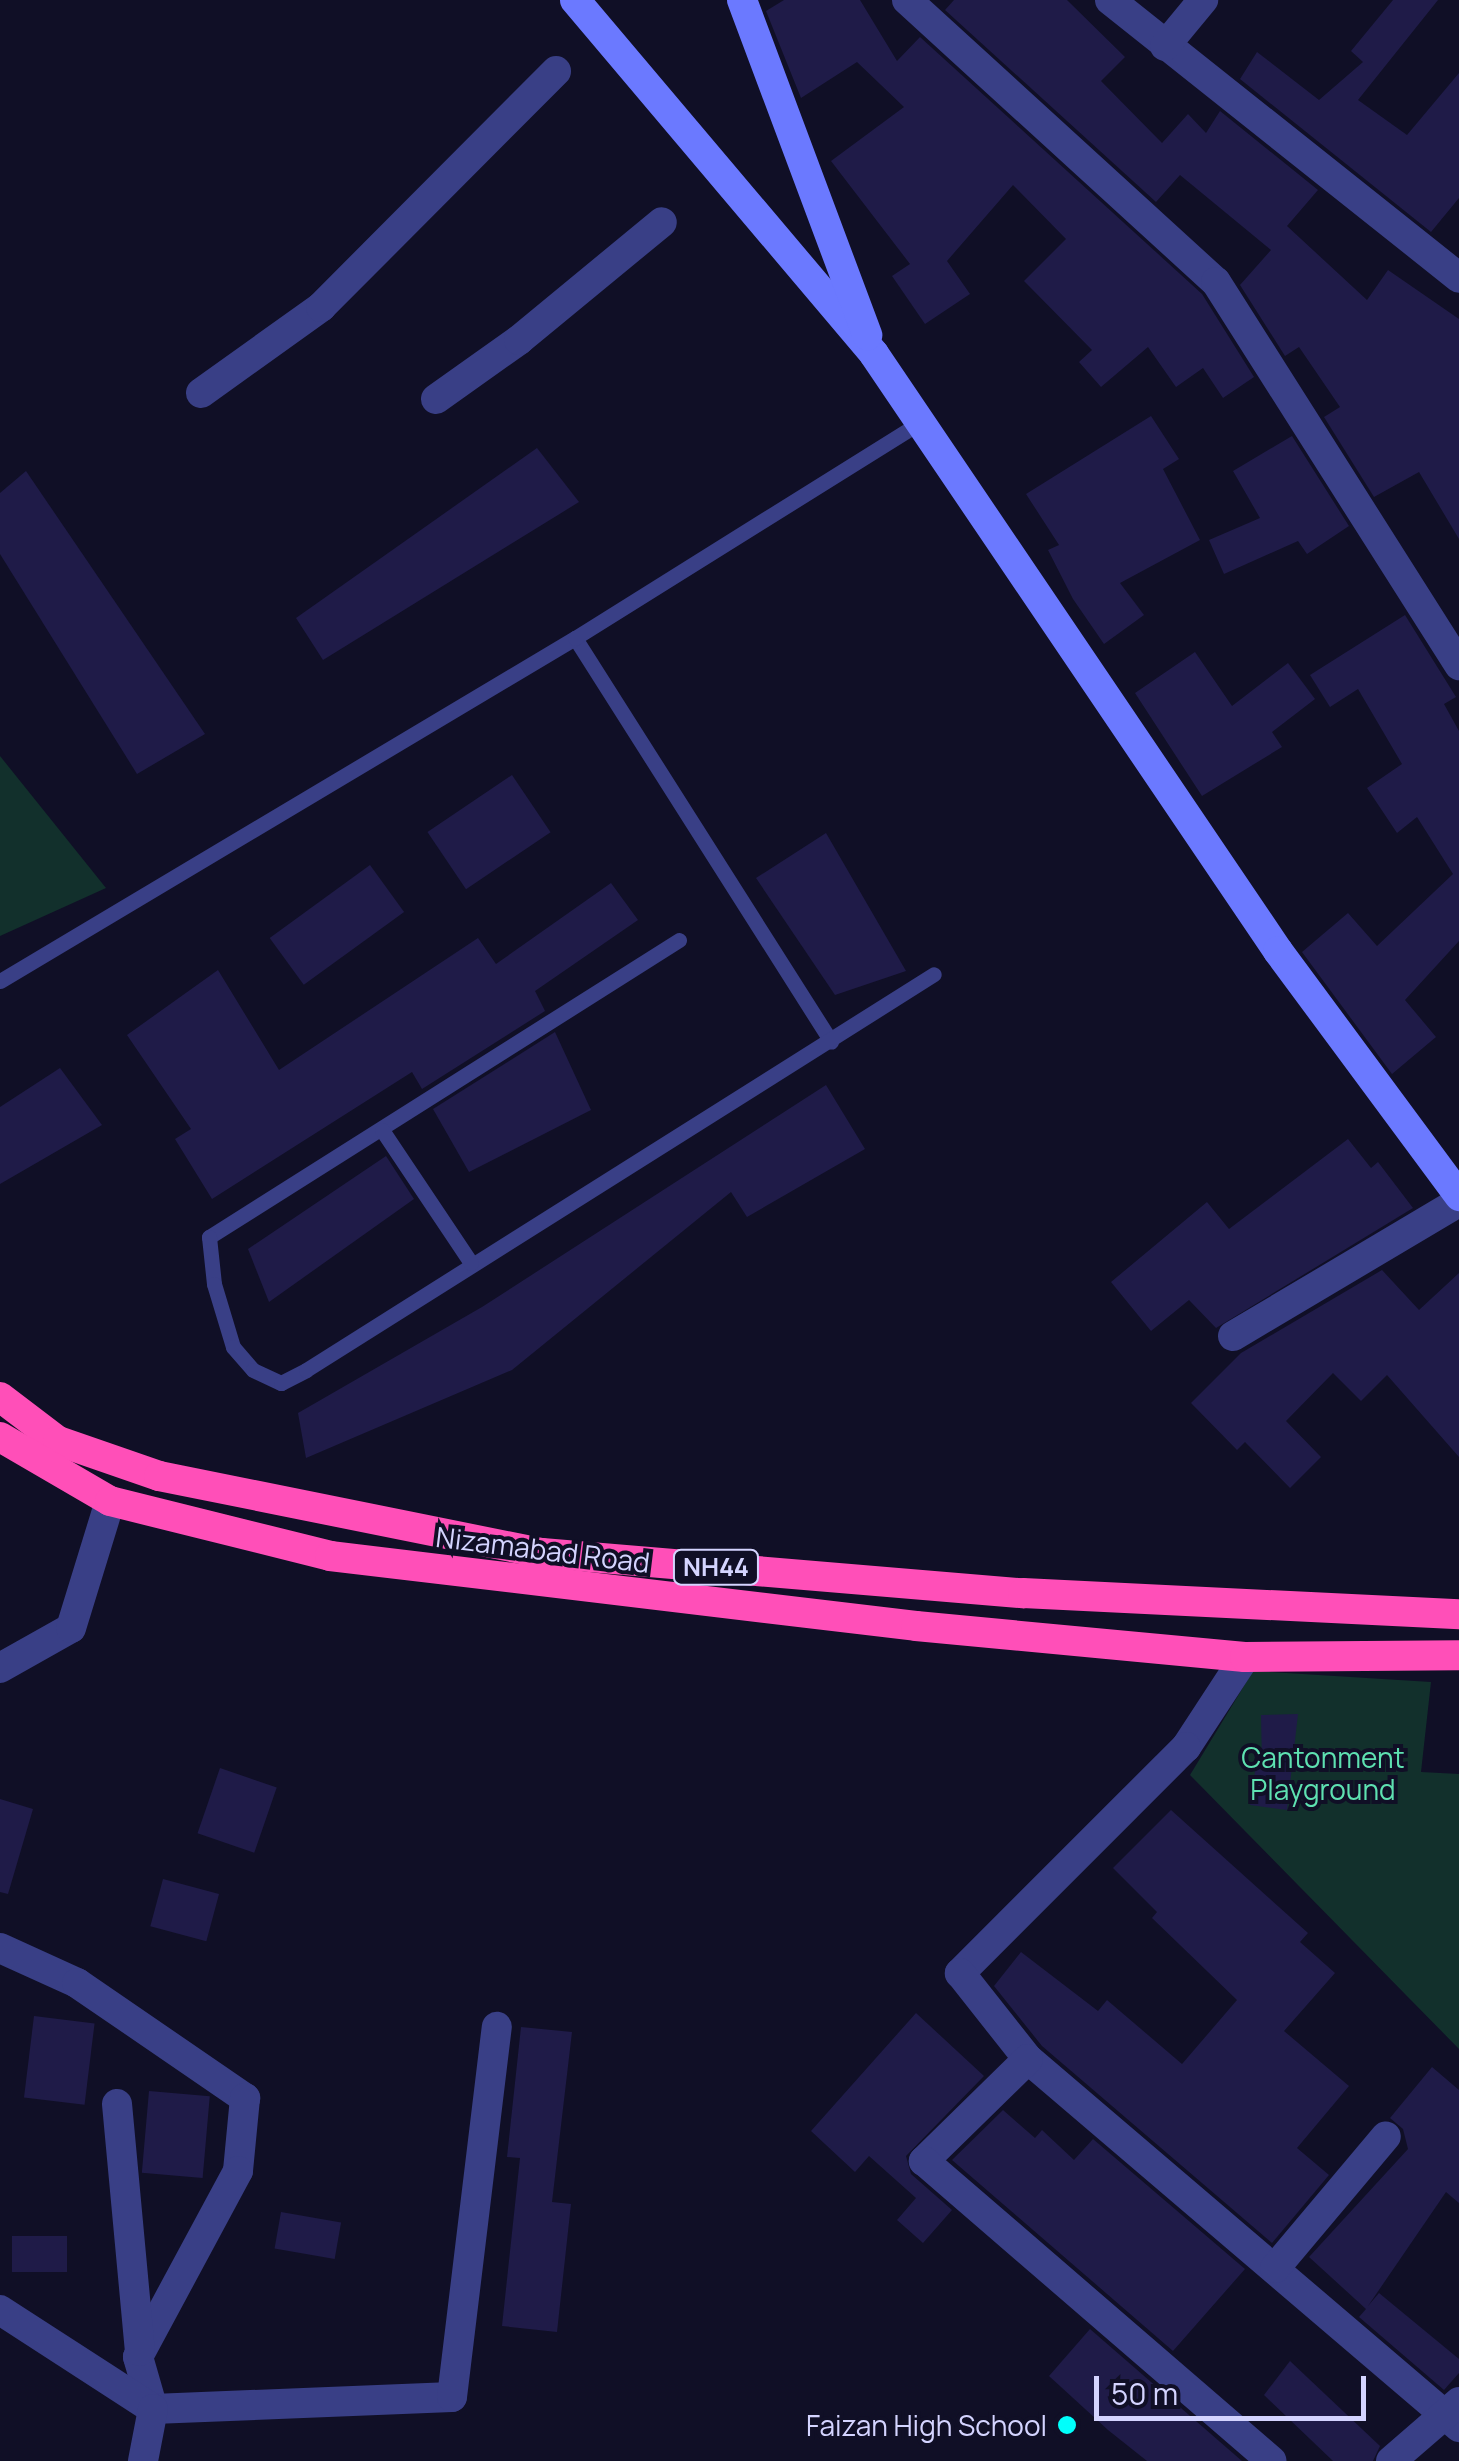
<!DOCTYPE html>
<style>
body{margin:0}
#map{position:relative;width:1459px;height:2461px;overflow:hidden;background:#100f26;font-family:Manrope,sans-serif}
div>[style]{position:absolute}
[style*='--x']{left:calc(var(--x)*1px);top:calc(var(--y)*1px);width:calc(var(--w)*1px);rotate:calc(var(--a)*1deg)}
.green>*{inset:0;background:#12302c}
.building>*{inset:0;background:#1f1b48;transform-origin:0 0}
.lane>*{height:15px;margin:-7.5px;padding:0 7.5px;transform-origin:7.5px;border-radius:7.5px;background:#393f86}
.street>*{height:30px;margin:-15px;padding:0 15px;transform-origin:15px;border-radius:15px;background:#393f86}
.secondary>*{height:30px;margin:-15px;padding:0 15px;transform-origin:15px;border-radius:15px;background:#6b79ff}
.highway>*{height:30px;margin:-15px;padding:0 15px;transform-origin:15px;border-radius:15px;background:#ff4fb8}
.dots>*{width:28px;height:28px;translate:-50% -50%;box-sizing:border-box;border:5px solid #100f26;border-radius:50%}
span{translate:-50% -50%;white-space:nowrap;text-align:center;line-height:1.15;-webkit-text-stroke:8px #100f26;paint-order:stroke}
.shield-label span{padding:2px 8px;background:#100f26;border:2px solid;border-radius:8px;-webkit-text-stroke-width:0}
.shield-label{font-size:25px;color:#d4d4ff;font-weight:700}
.street-label{font-size:28px;color:#d4d4ff}
.park-label{font-size:28px;color:#5ee1b1}
.poi-label{font-size:28px;color:#d4d4ff}
.right{translate:-100% -50%;text-align:right}
.scale{position:absolute;left:1094px;top:2376px;width:272px;height:45px;box-sizing:border-box;border:5px solid #d4d4ff;border-top:0;padding-left:12px;font-size:30px;line-height:35px;white-space:nowrap;color:#d4d4ff;-webkit-text-stroke:8px #100f26;paint-order:stroke}
</style>
<div id="map">
<div class="green">
<div style="clip-path:polygon(0 756px,106px 888px,0 936px)"></div>
<div style="clip-path:polygon(1253px 1671px,1431px 1682px,1421px 1772px,1459px 1774px,1459px 2049px,1190px 1775px)"></div>
</div>
<div class="building">
<div style="clip-path:polygon(784px 0,860px 0,897px 61px,920px 37px,1202px 294px,1254px 377px,1223px 398px,1203px 368px,1176px 387px,1148px 347px,1101px 387px,1079px 362px,1092px 350px,1024px 281px,1066px 239px,1013px 185px,947px 261px,970px 294px,925px 324px,892px 276px,910px 264px,831px 161px,904px 107px,857px 62px,801px 98px,766px 11px)"></div>
<div style="clip-path:polygon(954px 0,1067px 0,1125px 57px,1101px 81px,1162px 143px,1188px 114px,1206px 133px,1220px 111px,1318px 190px,1287px 226px,1367px 300px,1388px 270px,1459px 319px,1459px 539px,1419px 472px,1374px 497px,1324px 417px,1340px 407px,1299px 347px,1285px 356px,1240px 285px,1271px 250px,1180px 175px,1156px 202px,945px 10px)"></div>
<div style="clip-path:polygon(1393px 0,1438px 0,1358px 100px,1407px 135px,1459px 73px,1459px 198px,1431px 232px,1240px 79px,1257px 52px,1319px 100px,1363px 62px,1351px 51px)"></div>
<div style="clip-path:polygon(1151px 416px,1179px 459px,1163px 469px,1200px 540px,1120px 583px,1144px 615px,1104px 644px,1073px 599px,1048px 550px,1059px 545px,1026px 494px)"></div>
<div style="clip-path:polygon(1292px 436px,1349px 526px,1307px 554px,1298px 541px,1224px 574px,1209px 540px,1260px 518px,1233px 471px)"></div>
<div style="clip-path:polygon(537px 448px,579px 502px,323px 660px,296px 618px)"></div>
<div style="clip-path:polygon(26px 471px,205px 734px,137px 774px,0 554px,0 493px)"></div>
<div style="clip-path:polygon(1405px 615px,1456px 697px,1444px 704px,1459px 731px,1459px 941px,1405px 1000px,1436px 1037px,1392px 1074px,1302px 952px,1348px 913px,1377px 946px,1453px 874px,1417px 817px,1397px 833px,1367px 788px,1402px 764px,1358px 689px,1330px 707px,1310px 675px)"></div>
<div style="clip-path:polygon(1195px 652px,1232px 706px,1288px 663px,1315px 699px,1272px 732px,1282px 747px,1202px 796px,1135px 693px)"></div>
<div style="left:512px;top:775px;width:69px;height:102px;rotate:56deg"></div>
<div style="clip-path:polygon(826px 833px,906px 971px,835px 995px,756px 878px)"></div>
<div style="left:370px;top:865px;width:58px;height:124px;rotate:54deg"></div>
<div style="clip-path:polygon(611px 883px,638px 920px,535px 991px,545px 1011px,422px 1089px,412px 1072px,212px 1199px,175px 1139px,191px 1129px,127px 1035px,218px 970px,279px 1070px,478px 938px,496px 964px)"></div>
<div style="clip-path:polygon(555px 1032px,591px 1110px,469px 1172px,433px 1109px)"></div>
<div style="clip-path:polygon(60px 1068px,102px 1125px,0 1184px,0 1107px)"></div>
<div style="clip-path:polygon(826px 1085px,865px 1149px,747px 1217px,731px 1192px,512px 1370px,306px 1458px,298px 1413px,482px 1307px)"></div>
<div style="clip-path:polygon(1348px 1139px,1371px 1168px,1378px 1162px,1413px 1208px,1216px 1328px,1189px 1300px,1151px 1331px,1111px 1282px,1207px 1202px,1229px 1229px)"></div>
<div style="clip-path:polygon(386px 1156px,414px 1199px,269px 1302px,248px 1249px)"></div>
<div style="clip-path:polygon(1382px 1270px,1419px 1310px,1459px 1273px,1459px 1457px,1387px 1375px,1361px 1401px,1333px 1373px,1286px 1421px,1321px 1457px,1290px 1488px,1245px 1442px,1237px 1450px,1191px 1403px,1241px 1353px)"></div>
<div style="clip-path:polygon(1298px 1714px,1287px 1810px,1250px 1805px,1256px 1764px,1262px 1764px,1261px 1715px)"></div>
<div style="left:220px;top:1768px;width:60px;height:69px;rotate:19deg"></div>
<div style="clip-path:polygon(0 1799px,33px 1809px,8px 1894px,0 1892px)"></div>
<div style="clip-path:polygon(1171px 1810px,1308px 1933px,1300px 1942px,1335px 1973px,1284px 2031px,1349px 2086px,1297px 2148px,1329px 2175px,1272px 2243px,1042px 2046px,994px 1986px,1021px 1952px,1098px 2011px,1107px 2000px,1182px 2064px,1237px 2000px,1152px 1918px,1157px 1912px,1113px 1868px)"></div>
<div style="left:163px;top:1879px;width:58px;height:49px;rotate:15deg"></div>
<div style="clip-path:polygon(916px 2013px,984px 2076px,906px 2156px,911px 2174px,952px 2210px,923px 2243px,897px 2220px,916px 2198px,869px 2156px,855px 2172px,811px 2131px)"></div>
<div style="left:34px;top:2016px;width:61px;height:82px;rotate:7deg"></div>
<div style="clip-path:polygon(521px 2027px,572px 2032px,552px 2202px,571px 2204px,557px 2332px,502px 2326px,520px 2158px,507px 2157px)"></div>
<div style="clip-path:polygon(1432px 2067px,1459px 2090px,1459px 2203px,1446px 2192px,1368px 2306px,1379px 2293px,1459px 2359px,1459px 2373px,1444px 2390px,1359px 2317px,1366px 2309px,1309px 2257px,1408px 2149px,1403px 2129px,1390px 2118px)"></div>
<div style="left:149px;top:2091px;width:61px;height:82px;rotate:5deg"></div>
<div style="clip-path:polygon(1003px 2110px,1035px 2138px,1042px 2130px,1074px 2160px,1093px 2139px,1245px 2269px,1173px 2351px,952px 2160px)"></div>
<div style="left:281px;top:2212px;width:61px;height:37px;rotate:10deg"></div>
<div style="left:12px;top:2236px;width:55px;height:36px"></div>
<div style="clip-path:polygon(1090px 2329px,1242px 2461px,1147px 2461px,1108px 2430px,1049px 2376px)"></div>
<div style="clip-path:polygon(1290px 2361px,1380px 2446px,1373px 2461px,1333px 2461px,1264px 2395px)"></div>
</div>
<div class="lane">
<div style="--x:575;--y:638;--w:478;--a:57.6"></div>
<div style="--x:679;--y:940;--w:556;--a:147.71"></div>
<div style="--x:209;--y:1237;--w:47;--a:83.9"></div>
<div style="--x:214;--y:1284;--w:66;--a:73.2"></div>
<div style="--x:233;--y:1347;--w:30;--a:49"></div>
<div style="--x:253;--y:1370;--w:31;--a:25"></div>
<div style="--x:281;--y:1383;--w:28;--a:-27"></div>
<div style="--x:306;--y:1370;--w:742;--a:-32.23"></div>
<div style="--x:0;--y:981;--w:670;--a:-30.82"></div>
<div style="--x:575;--y:638;--w:408;--a:-32"></div>
<div style="--x:382;--y:1130;--w:160;--a:56.2"></div>
</div>
<div class="street">
<div style="--x:907;--y:0;--w:418;--a:42.4"></div>
<div style="--x:1216;--y:282;--w:454;--a:57.6"></div>
<div style="--x:1110;--y:0;--w:446;--a:38.5"></div>
<div style="--x:1165;--y:46;--w:60;--a:-50.4"></div>
<div style="--x:201;--y:393;--w:148;--a:-35.6"></div>
<div style="--x:321;--y:307;--w:333;--a:-45.1"></div>
<div style="--x:436;--y:399;--w:102;--a:-35.4"></div>
<div style="--x:519;--y:340;--w:185;--a:-39.5"></div>
<div style="--x:1233;--y:1336;--w:263;--a:-30.7"></div>
<div style="--x:1245;--y:1657;--w:108;--a:123.2"></div>
<div style="--x:1186;--y:1747;--w:320;--a:135"></div>
<div style="--x:960;--y:1973;--w:110;--a:51.7"></div>
<div style="--x:1028;--y:2059;--w:567;--a:40.49"></div>
<div style="--x:0;--y:1668;--w:81;--a:-29.4"></div>
<div style="--x:71;--y:1628;--w:133;--a:-72.9"></div>
<div style="--x:0;--y:1948;--w:85;--a:24.4"></div>
<div style="--x:77;--y:1983;--w:204;--a:34.4"></div>
<div style="--x:245;--y:2098;--w:73;--a:95.5"></div>
<div style="--x:238;--y:2171;--w:211;--a:118.3"></div>
<div style="--x:138;--y:2357;--w:54;--a:73.9"></div>
<div style="--x:153;--y:2409;--w:299;--a:-2.3"></div>
<div style="--x:452;--y:2397;--w:373;--a:-83.1"></div>
<div style="--x:1028;--y:2059;--w:146;--a:135.6"></div>
<div style="--x:924;--y:2161;--w:459;--a:40.8"></div>
<div style="--x:117;--y:2104;--w:248;--a:84.7"></div>
<div style="--x:1275;--y:2268;--w:172;--a:-49.9"></div>
<div style="--x:0;--y:2310;--w:182;--a:32.9"></div>
<div style="--x:153;--y:2409;--w:53;--a:100.9"></div>
<div style="--x:1391;--y:2461;--w:90;--a:-40.9"></div>
</div>
<div class="secondary">
<div style="--x:575;--y:0;--w:463;--a:49.8"></div>
<div style="--x:874;--y:354;--w:721;--a:55.91"></div>
<div style="--x:1278;--y:951;--w:305;--a:53.5"></div>
<div style="--x:742;--y:0;--w:358;--a:69.5"></div>
</div>
<div class="highway">
<div style="--x:0;--y:1397;--w:73;--a:37.2"></div>
<div style="--x:58;--y:1441;--w:107;--a:19.1"></div>
<div style="--x:159;--y:1476;--w:391;--a:11.4"></div>
<div style="--x:542;--y:1553;--w:483;--a:4.8"></div>
<div style="--x:1023;--y:1593;--w:437;--a:2.8"></div>
<div style="--x:0;--y:1437;--w:127;--a:30.2"></div>
<div style="--x:110;--y:1501;--w:227;--a:14"></div>
<div style="--x:330;--y:1556;--w:590;--a:6.81"></div>
<div style="--x:916;--y:1626;--w:330;--a:5.4"></div>
<div style="--x:1245;--y:1657;--w:214;--a:-0.5"></div>
</div>
<div class="dots">
<div style="left:1067px;top:2425px;background:#00fffb"></div>
</div>
<div class="shield-label">
<span style="left:716px;top:1567px">NH44</span>
</div>
<div class="street-label">
<span style="left:543px;top:1549px;rotate:7deg">Nizamabad Road</span>
</div>
<div class="park-label">
<span style="left:1323px;top:1773px">Cantonment<br>Playground</span>
</div>
<div class="poi-label">
<span class="right" style="left:1047px;top:2425px">Faizan High School</span>
</div>
<div class="scale">50 m</div>
</div>
